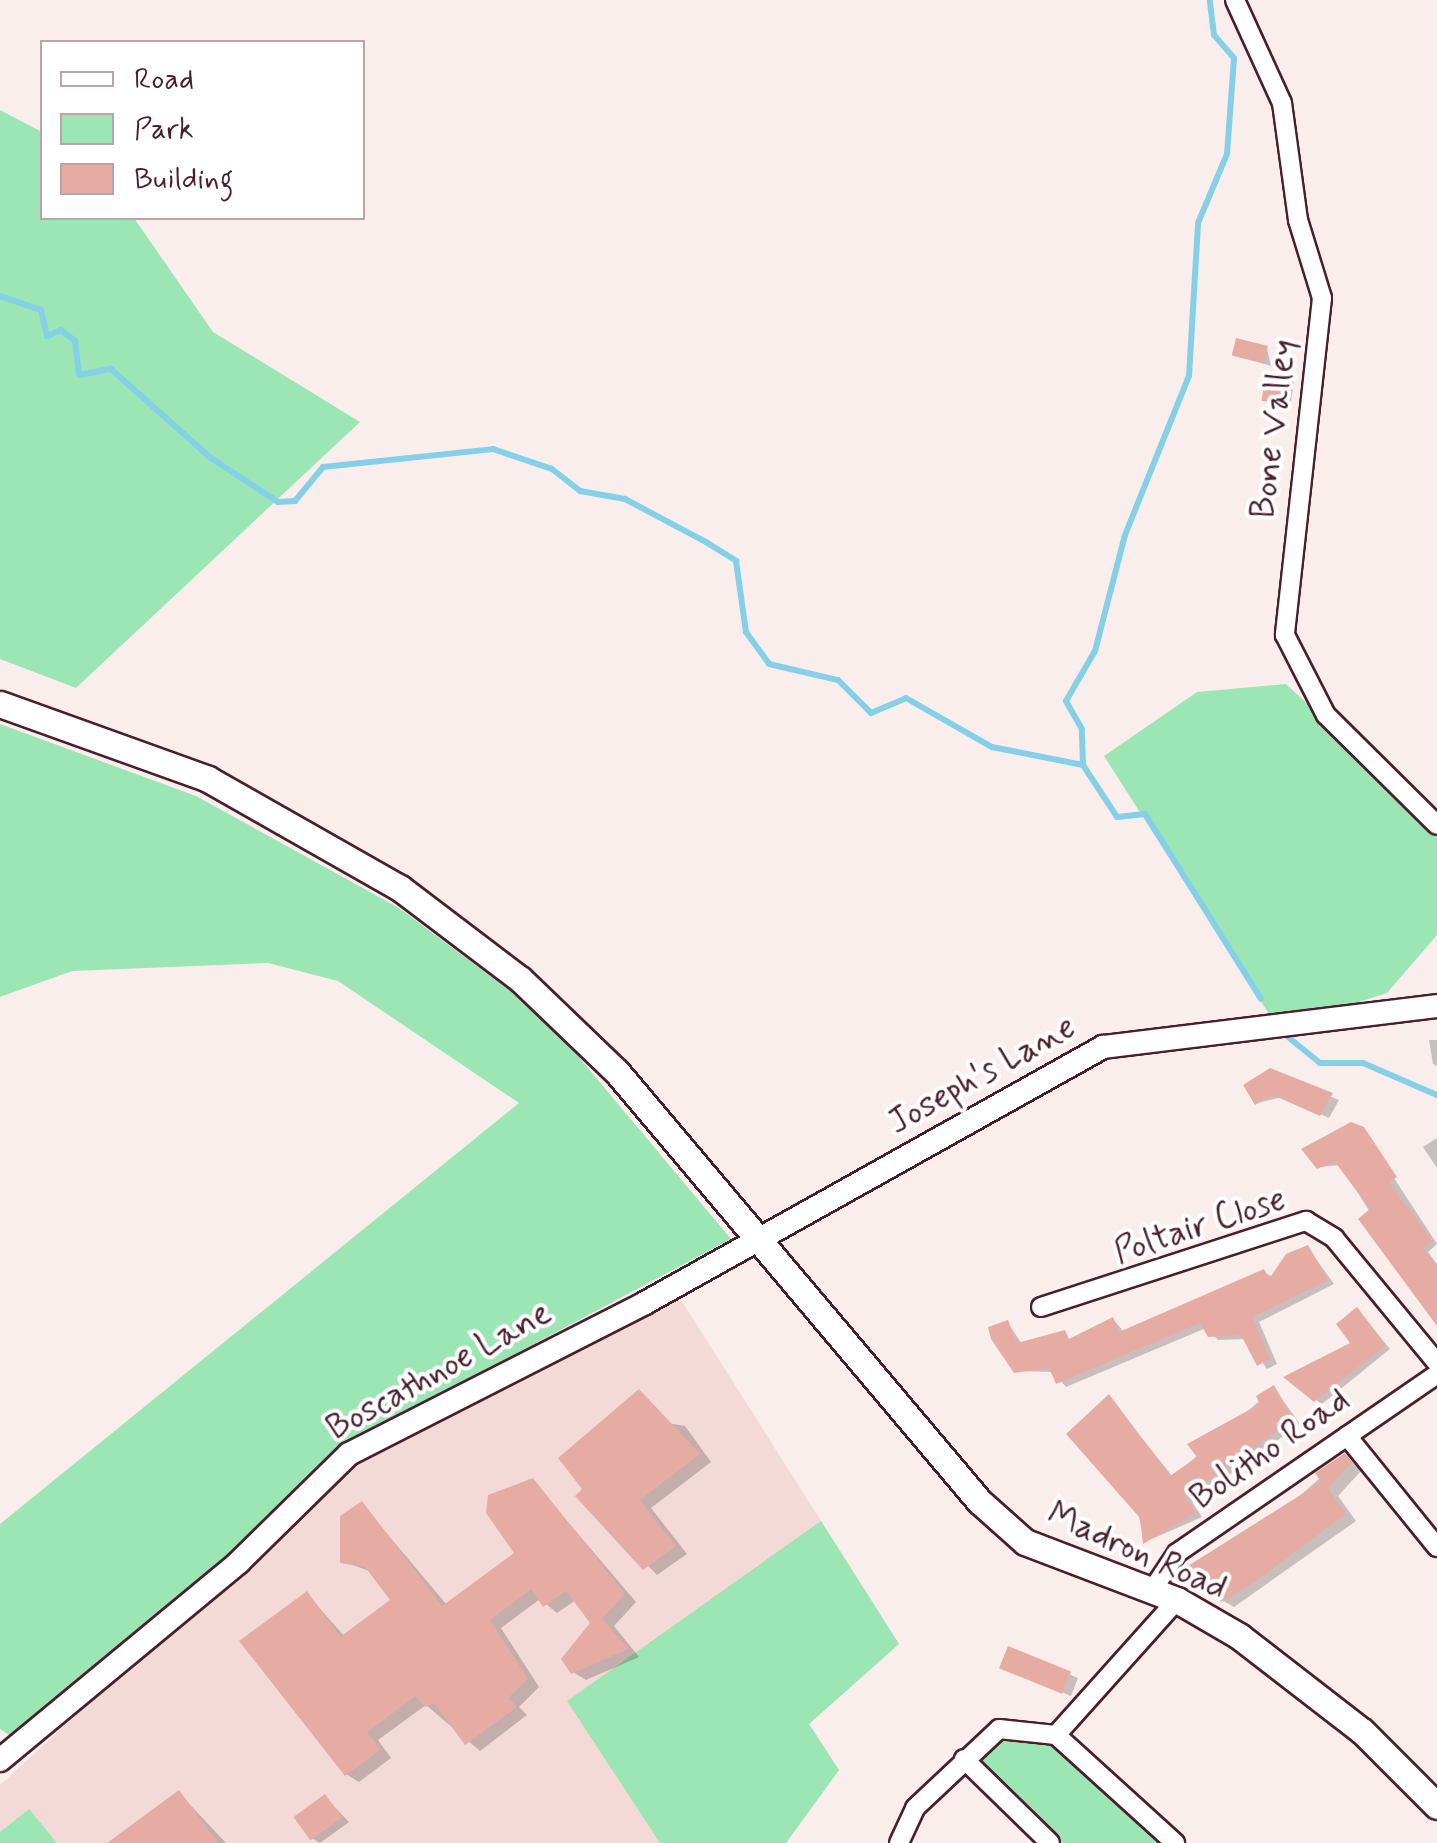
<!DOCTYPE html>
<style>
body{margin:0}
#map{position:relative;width:1437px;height:1843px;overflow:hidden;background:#faeeed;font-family:Mynerve,sans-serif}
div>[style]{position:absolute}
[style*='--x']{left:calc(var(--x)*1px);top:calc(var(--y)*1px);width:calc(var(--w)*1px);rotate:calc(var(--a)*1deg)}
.built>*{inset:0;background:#f4dad7}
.green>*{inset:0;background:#9ce5b4}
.shadow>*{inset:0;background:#0003}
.stream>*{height:6px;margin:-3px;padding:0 3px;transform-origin:3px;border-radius:3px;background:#86d0e7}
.building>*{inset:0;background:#e6aca4;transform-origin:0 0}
.roads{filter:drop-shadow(2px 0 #4a1f2b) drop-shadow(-2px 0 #4a1f2b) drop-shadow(0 2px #4a1f2b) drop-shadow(0 -2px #4a1f2b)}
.minor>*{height:18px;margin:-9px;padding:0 9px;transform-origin:9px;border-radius:9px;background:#fff}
.tertiary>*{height:22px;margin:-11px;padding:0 11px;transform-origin:11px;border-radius:11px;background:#fff}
.secondary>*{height:25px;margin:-12.5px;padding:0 12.5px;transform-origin:12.5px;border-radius:12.5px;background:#fff}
span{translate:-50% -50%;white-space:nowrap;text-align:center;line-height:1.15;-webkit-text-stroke:8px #fff;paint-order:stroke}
.street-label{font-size:35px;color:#4a1f2b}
.legend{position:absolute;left:40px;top:40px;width:325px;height:180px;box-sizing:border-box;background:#fff;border:2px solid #b7a5aa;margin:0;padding:12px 18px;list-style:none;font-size:30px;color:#4a1f2b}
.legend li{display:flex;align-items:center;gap:20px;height:50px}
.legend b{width:50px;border:2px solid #b7a5aa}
</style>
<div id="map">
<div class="built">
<div style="clip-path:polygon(678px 1295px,899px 1644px,809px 1724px,839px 1770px,786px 1843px,0 1843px,0 1785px,296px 1514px,412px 1421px)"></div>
</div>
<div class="green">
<div style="clip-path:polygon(0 110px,42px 132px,42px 218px,134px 218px,213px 332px,360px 422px,76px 688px,0 659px)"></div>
<div style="clip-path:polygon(1286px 684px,1437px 824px,1437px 935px,1387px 993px,1278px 1028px,1104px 756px,1197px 692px)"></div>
<div style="clip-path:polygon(0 724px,196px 796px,399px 908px,546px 1018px,731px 1239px,331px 1452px,214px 1571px,9px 1735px,0 1729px,0 1524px,519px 1103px,338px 981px,268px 963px,72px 971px,0 997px)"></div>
<div style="clip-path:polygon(821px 1521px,899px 1644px,809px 1724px,839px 1770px,786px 1843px,660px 1843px,567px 1701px)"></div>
<div style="clip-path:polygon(999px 1729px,1056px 1735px,1175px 1843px,1050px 1843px,964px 1759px)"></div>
<div style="clip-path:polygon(29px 1809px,57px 1843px,0 1843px,0 1832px)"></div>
</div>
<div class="shadow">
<div style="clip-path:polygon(1267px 348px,1271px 366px,1235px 355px)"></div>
<div style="clip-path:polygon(1286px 377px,1294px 382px,1290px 407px,1264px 400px)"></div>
<div style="clip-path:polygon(1429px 1040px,1437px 1040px,1437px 1066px,1433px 1064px)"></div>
<div style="clip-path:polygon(1270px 1071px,1339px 1100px,1329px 1118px,1282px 1097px,1257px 1103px)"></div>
<div style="clip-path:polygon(1360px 1126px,1437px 1244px,1428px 1252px,1437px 1264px,1437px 1322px,1341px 1165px,1318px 1167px)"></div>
<div style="clip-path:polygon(1437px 1138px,1437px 1168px,1423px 1147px)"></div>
<div style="clip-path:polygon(1308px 1248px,1334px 1284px,1259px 1322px,1277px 1364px,1267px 1369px,1246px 1339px,1218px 1340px,1206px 1328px,1066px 1387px,1053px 1372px,1016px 1371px,1008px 1323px,1022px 1344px,1075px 1339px,1113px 1319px,1124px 1332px,1264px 1272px,1273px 1277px)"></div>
<div style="clip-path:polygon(1357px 1310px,1390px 1349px,1322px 1404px,1316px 1400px,1354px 1343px)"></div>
<div style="clip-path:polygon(1274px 1388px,1300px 1424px,1192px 1502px,1202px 1517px,1145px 1542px,1109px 1397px,1173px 1477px)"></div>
<div style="clip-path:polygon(639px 1392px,667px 1423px,685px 1426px,711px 1462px,651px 1508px,687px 1554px,657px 1575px,579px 1496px)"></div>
<div style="clip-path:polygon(1345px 1456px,1362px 1470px,1338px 1496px,1356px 1521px,1234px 1607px,1197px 1586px)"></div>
<div style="clip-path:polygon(533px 1481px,636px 1602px,614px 1626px,639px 1657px,586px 1680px,573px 1672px,593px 1623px,576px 1600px,557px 1613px,540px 1599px,501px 1628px,539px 1687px,519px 1707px,527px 1715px,480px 1751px,426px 1705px,378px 1740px,391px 1758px,359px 1782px,346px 1774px,307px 1594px,345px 1637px,393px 1601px,372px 1572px,342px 1561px,362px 1504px,447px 1605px,517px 1554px)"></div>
<div style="clip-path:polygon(1009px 1649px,1078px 1678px,1071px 1696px,1010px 1671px)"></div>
<div style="clip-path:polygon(179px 1793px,226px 1843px,112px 1843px)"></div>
<div style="clip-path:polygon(325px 1797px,349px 1822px,320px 1843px,312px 1838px)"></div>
</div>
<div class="stream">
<div style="--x:0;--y:296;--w:43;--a:18.9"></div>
<div style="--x:41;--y:310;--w:27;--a:77"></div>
<div style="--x:47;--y:336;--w:15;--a:-23"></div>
<div style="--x:61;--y:330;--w:18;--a:38"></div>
<div style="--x:75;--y:341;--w:34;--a:83"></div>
<div style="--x:79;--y:375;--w:33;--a:-11"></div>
<div style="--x:111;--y:369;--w:134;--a:41.7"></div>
<div style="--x:211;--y:458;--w:80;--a:33.3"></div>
<div style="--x:278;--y:502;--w:17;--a:-3"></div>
<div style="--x:295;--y:501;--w:44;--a:-50.5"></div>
<div style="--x:323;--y:467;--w:171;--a:-6"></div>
<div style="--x:493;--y:449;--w:62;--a:18.7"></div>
<div style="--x:552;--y:469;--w:36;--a:38"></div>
<div style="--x:580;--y:491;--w:46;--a:10.1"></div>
<div style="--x:625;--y:499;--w:92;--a:28"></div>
<div style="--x:706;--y:542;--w:36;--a:32"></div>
<div style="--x:736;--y:561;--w:72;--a:82"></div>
<div style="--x:746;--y:632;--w:39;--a:54"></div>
<div style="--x:769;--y:664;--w:71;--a:13.1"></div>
<div style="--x:838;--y:680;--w:47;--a:45"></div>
<div style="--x:871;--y:713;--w:38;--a:-23"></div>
<div style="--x:906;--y:698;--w:99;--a:29.7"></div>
<div style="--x:992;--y:747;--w:93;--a:11.2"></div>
<div style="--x:1083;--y:765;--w:62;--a:56.8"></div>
<div style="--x:1117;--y:817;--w:28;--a:-6"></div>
<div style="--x:1145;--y:814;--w:218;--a:57.9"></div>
<div style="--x:1083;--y:765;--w:36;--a:-92"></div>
<div style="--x:1082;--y:729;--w:32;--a:-120"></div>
<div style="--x:1066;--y:701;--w:58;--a:-59.9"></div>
<div style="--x:1095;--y:651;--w:120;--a:-75.5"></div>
<div style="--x:1125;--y:535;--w:171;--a:-68.1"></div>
<div style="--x:1189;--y:376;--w:153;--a:-86.6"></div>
<div style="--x:1198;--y:223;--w:75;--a:-67.2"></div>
<div style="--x:1227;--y:154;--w:96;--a:-85.8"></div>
<div style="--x:1234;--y:58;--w:30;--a:-131"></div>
<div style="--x:1214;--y:35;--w:35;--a:-97"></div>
<div style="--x:1282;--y:1032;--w:49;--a:39.2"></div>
<div style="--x:1320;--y:1063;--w:43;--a:0"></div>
<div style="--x:1363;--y:1063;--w:81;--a:23.4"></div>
</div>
<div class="building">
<div style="left:1236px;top:338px;width:33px;height:18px;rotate:14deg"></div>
<div style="left:1266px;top:372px;width:20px;height:29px;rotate:9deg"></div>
<div style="clip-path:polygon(1270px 1068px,1333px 1093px,1320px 1116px,1273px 1095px,1255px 1105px,1243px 1085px)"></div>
<div style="clip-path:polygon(1351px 1122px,1364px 1127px,1397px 1177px,1389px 1183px,1433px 1241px,1423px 1248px,1437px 1266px,1437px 1326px,1358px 1219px,1370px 1209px,1335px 1162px,1317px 1169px,1301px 1149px)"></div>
<div style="clip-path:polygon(1308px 1245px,1328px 1280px,1252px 1317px,1270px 1359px,1257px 1366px,1241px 1335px,1208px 1337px,1200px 1323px,1056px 1384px,1049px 1368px,1014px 1373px,991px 1339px,988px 1327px,1008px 1320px,1017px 1343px,1065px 1330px,1069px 1339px,1113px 1317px,1119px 1332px,1264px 1269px,1269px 1279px,1286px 1254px)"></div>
<div style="clip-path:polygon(1357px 1307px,1386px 1345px,1314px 1402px,1283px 1377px,1350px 1343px,1336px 1324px)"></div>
<div style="clip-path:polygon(1274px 1385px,1293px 1419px,1185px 1497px,1196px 1512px,1143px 1544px,1140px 1518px,1066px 1434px,1109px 1394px,1170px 1476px,1197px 1457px,1187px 1444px,1260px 1404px,1256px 1396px)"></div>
<div style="clip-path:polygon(639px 1389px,700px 1454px,640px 1500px,676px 1546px,643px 1570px,575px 1496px,582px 1489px,558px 1458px)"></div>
<div style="clip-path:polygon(1345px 1453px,1352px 1462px,1328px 1488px,1346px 1514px,1255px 1582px,1221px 1602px,1205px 1581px,1195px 1588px,1180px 1571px,1321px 1482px,1315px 1473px)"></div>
<div style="clip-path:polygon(533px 1478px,625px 1594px,602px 1618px,628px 1649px,571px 1674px,561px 1659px,590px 1623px,566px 1591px,543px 1607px,531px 1589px,490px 1620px,528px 1679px,508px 1698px,517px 1707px,465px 1745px,434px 1703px,425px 1707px,416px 1696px,367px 1732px,380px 1750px,345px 1776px,239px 1641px,307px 1591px,340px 1637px,390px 1600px,365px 1567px,340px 1563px,340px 1516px,362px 1501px,442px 1606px,514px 1553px,486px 1513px,488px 1495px)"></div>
<div style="left:1008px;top:1646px;width:68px;height:24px;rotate:22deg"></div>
<div style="clip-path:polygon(179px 1790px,218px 1843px,107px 1843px)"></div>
<div style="left:325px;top:1794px;width:29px;height:39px;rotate:54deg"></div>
</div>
<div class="roads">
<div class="minor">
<div style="--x:1235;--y:0;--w:113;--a:65.5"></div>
<div style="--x:1282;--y:103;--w:118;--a:82.2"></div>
<div style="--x:1298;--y:220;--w:82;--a:72.9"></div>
<div style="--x:1322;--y:298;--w:339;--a:96.3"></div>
<div style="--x:1285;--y:635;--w:90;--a:62.9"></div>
<div style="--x:1326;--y:715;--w:156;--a:44.7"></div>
<div style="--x:1041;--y:1307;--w:279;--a:-18"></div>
<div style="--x:1306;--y:1221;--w:33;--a:31"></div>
<div style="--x:1334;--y:1238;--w:162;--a:50.5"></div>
<div style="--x:1347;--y:1436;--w:143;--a:51"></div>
<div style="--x:1153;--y:1589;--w:43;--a:-56.3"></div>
<div style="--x:1177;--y:1553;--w:316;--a:-34.5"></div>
<div style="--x:1056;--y:1735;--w:161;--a:42.2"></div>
<div style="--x:964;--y:1759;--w:120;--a:44.3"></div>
<div style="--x:899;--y:1843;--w:38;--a:-65"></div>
<div style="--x:915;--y:1808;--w:115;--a:-43.2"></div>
<div style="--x:999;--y:1729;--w:57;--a:6"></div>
<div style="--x:1056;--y:1735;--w:181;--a:-48.1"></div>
</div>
<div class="tertiary">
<div style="--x:0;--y:1760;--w:310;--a:-39.6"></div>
<div style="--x:239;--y:1562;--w:154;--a:-44.5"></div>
<div style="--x:349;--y:1454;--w:332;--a:-27"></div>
<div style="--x:645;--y:1303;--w:525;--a:-29.2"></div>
<div style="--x:1103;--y:1047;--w:337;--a:-7"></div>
</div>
<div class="secondary">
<div style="--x:0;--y:704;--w:221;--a:19.8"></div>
<div style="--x:208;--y:779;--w:221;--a:29.6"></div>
<div style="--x:400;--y:888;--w:151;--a:37.2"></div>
<div style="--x:520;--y:979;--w:134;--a:43.8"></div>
<div style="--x:617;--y:1072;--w:561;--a:49.84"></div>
<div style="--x:979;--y:1501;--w:62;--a:41.7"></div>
<div style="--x:1025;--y:1542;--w:163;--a:20.9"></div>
<div style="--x:1177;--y:1600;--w:72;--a:30.1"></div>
<div style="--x:1239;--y:1636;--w:155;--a:37.7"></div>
<div style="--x:1362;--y:1731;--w:106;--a:45"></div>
</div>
</div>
<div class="street-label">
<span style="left:1274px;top:429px;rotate:-83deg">Bone Valley</span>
<span style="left:982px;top:1075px;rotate:-29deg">Joseph's Lane</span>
<span style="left:1200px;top:1226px;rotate:-18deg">Poltair Close</span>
<span style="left:439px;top:1371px;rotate:-29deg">Boscathnoe Lane</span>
<span style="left:1270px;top:1449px;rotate:-35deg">Bolitho Road</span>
<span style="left:1137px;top:1551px;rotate:24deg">Madron Road</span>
</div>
<ul class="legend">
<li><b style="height:12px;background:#fff"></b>Road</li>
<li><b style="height:28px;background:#9ce5b4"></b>Park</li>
<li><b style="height:28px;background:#e6aca4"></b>Building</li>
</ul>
</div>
